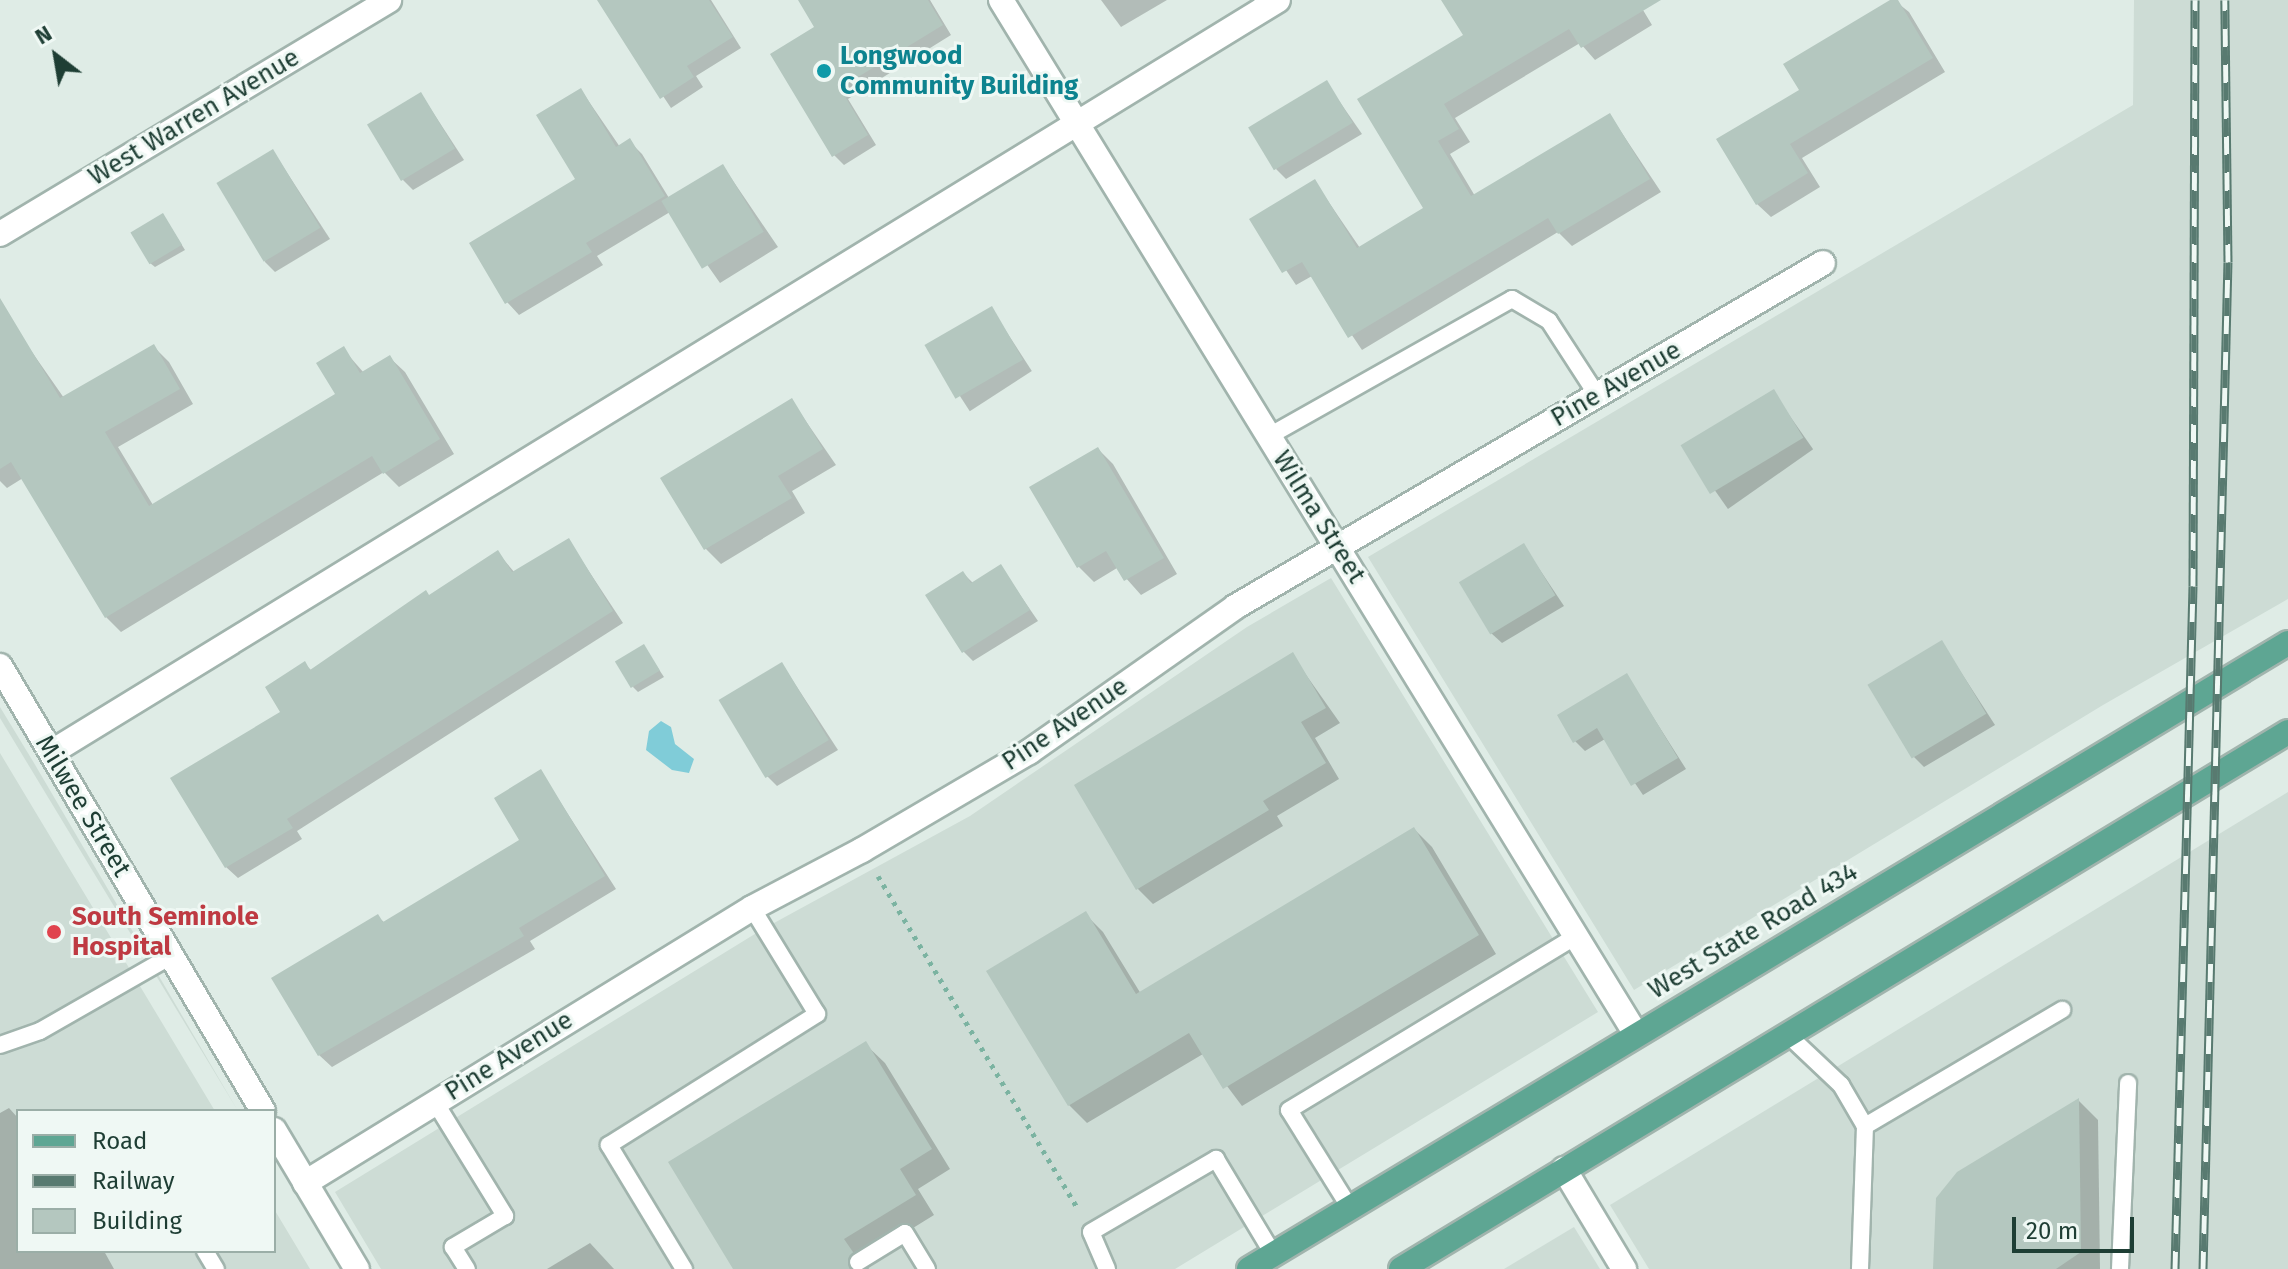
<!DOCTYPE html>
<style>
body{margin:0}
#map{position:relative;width:2288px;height:1269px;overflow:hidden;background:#dfece6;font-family:"Fira Sans",sans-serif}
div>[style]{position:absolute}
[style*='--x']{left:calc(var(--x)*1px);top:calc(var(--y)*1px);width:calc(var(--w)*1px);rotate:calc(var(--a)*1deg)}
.built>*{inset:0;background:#cddcd5}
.water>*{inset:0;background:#80ccd8}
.shadow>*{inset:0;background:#0003;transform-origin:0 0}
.building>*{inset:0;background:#b4c7bf;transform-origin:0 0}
.path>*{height:5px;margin-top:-2.5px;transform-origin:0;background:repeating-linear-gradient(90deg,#7bb3a1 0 4px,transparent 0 10px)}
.roads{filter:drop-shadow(2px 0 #a1b4ad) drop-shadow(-2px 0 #a1b4ad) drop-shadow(0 2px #a1b4ad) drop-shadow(0 -2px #a1b4ad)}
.lane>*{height:16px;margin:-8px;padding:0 8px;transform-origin:8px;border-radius:8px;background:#fff}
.street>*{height:24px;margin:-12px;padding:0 12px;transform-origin:12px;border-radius:12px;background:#fff}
.secondary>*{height:24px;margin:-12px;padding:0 12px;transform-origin:12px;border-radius:12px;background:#fff}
.primary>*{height:24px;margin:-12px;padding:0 12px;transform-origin:12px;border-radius:12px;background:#5ea693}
.rail>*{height:9px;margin-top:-4.5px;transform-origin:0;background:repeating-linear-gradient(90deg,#eff8f4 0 18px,#587a70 0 36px);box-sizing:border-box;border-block:2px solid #587a70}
.dots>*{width:22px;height:22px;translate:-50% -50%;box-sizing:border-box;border:4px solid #eff8f4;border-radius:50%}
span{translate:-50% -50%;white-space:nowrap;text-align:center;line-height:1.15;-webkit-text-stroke:6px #eff8f4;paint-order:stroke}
.culture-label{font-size:26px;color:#0d838f;font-weight:700}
.left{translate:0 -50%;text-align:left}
.street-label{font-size:26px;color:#1e3e34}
.health-label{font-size:26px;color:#be3a42;font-weight:700}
.legend{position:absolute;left:16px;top:1109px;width:260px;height:144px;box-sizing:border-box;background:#eff8f4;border:2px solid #9baea7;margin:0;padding:10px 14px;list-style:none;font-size:24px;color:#1e3e34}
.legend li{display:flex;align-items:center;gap:16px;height:40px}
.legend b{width:40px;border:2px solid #9baea7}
.north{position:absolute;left:16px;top:16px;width:80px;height:80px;-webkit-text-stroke:6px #eff8f4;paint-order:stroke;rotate:329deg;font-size:22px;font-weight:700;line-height:32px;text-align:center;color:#1e3e34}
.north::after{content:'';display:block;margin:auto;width:28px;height:36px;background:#1e3e34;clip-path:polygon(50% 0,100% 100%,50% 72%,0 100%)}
.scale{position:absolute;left:2012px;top:1217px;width:122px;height:36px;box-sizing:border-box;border:4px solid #1e3e34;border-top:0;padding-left:10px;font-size:24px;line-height:28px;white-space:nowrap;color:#1e3e34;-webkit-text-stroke:6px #eff8f4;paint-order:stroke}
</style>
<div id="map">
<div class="built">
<div style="clip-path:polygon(2134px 0,2288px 0,2288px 599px,2103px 705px,1634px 990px,1368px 557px,2133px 105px)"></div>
<div style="clip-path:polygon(1331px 578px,1598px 1012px,1175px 1269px,381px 1269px,335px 1192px,763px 929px,970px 816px,1247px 627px)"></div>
<div style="clip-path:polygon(0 707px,34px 763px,238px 1111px,0 718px)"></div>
<div style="clip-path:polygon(0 753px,215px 1111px,18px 1111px,18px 1251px,274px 1251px,274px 1209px,310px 1269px,0 1269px)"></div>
<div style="clip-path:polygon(2288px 792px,2288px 1269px,1649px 1269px,1610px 1205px)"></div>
<div style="clip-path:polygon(1574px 1227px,1600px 1269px,1504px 1269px)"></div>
</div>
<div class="water">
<div style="clip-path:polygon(661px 721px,671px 727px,675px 744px,694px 759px,689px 773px,672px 770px,646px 750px,649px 731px)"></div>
</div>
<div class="shadow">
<div style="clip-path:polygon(599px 0,711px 0,741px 48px,696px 76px,703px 87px,671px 108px)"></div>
<div style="clip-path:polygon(800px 0,930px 0,951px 35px,848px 99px,876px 145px,844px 165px,834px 155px,817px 27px)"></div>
<div style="clip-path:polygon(1101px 0,1167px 0,1121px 27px)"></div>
<div style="clip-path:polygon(1444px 0,1637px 0,1652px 25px,1595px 60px,1580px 43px,1455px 118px,1470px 142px,1450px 154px,1475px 196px,1610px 115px,1661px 192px,1572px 246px,1558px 232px,1362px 350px,1312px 276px,1296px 285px,1252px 219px,1315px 182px,1360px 248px,1425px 209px,1360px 99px,1465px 36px)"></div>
<div style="clip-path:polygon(1894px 0,1909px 12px,1945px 72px,1802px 158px,1820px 187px,1771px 217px,1757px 204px,1801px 90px)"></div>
<div style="clip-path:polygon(1326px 82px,1362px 134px,1286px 179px,1276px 169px)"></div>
<div style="clip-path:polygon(581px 90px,620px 147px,629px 141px,642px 154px,669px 198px,723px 166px,778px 247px,720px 283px,670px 212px,597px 256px,603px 265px,519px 315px,507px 302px,578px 180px)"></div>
<div style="clip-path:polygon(421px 94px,464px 160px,413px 190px,403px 180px)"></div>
<div style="clip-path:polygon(273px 151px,330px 239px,275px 272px,265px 262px)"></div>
<div style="clip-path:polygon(163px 215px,185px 250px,155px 267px,150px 263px)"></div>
<div style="left:991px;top:308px;width:75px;height:74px;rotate:57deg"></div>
<div style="clip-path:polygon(18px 332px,64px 398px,154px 347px,169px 362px,193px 404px,118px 447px,153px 505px,337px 395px,343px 349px,364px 373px,390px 358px,405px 372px,454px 454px,399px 487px,384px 472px,121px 632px,106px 617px,23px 478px,7px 488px,0 481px,0 343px)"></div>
<div style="left:1773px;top:392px;width:70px;height:104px;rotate:55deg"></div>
<div style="clip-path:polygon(792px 401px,836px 465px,792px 491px,805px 513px,721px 564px,706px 549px,663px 478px)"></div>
<div style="clip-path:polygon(1098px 449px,1113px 464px,1177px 574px,1141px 595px,1117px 568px,1094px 582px,1079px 567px,1032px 488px)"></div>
<div style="clip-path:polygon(569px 541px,623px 623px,297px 831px,302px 839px,238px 878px,226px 867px,305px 664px,312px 671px,498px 553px,515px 573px)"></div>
<div style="clip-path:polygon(1524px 546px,1564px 606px,1502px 643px,1491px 633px)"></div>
<div style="clip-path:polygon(1001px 567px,1038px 621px,973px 661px,963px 651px,963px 573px,974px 584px)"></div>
<div style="clip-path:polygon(1942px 643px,1995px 725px,1924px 767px,1914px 757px)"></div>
<div style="clip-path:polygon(644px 647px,664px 677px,638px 692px,633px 687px)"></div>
<div style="clip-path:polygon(1292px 655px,1340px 723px,1315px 738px,1339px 779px,1277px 816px,1283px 826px,1153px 904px,1138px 889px,1077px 785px)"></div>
<div style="clip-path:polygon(782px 664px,838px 750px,777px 786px,767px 776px)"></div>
<div style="clip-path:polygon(1627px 676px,1686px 769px,1643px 795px,1605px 739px,1585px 751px,1575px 741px)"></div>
<div style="clip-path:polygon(541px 772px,616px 889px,530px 941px,535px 949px,332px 1067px,319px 1055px,378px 917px,385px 923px,522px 841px)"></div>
<div style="clip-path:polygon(1414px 829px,1432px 847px,1496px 954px,1242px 1106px,1203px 1054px,1087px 1123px,1069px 1105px,1085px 914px,1103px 932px,1141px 994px)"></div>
<div style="clip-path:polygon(865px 1044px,885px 1063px,950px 1169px,918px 1189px,934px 1215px,863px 1259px,869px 1269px,736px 1269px)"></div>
<div style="clip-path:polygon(2079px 1101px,2098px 1120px,2100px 1269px,1935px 1269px)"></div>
<div style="clip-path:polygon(9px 1108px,18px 1118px,18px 1251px,104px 1251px,114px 1269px,0 1269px,0 1113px)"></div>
<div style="clip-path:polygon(590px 1243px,614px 1269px,547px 1269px)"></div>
</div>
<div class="building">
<div style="clip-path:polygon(597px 0,709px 0,733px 37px,687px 66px,694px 77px,660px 99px)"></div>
<div style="clip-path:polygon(798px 0,928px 0,943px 25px,840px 88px,868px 135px,832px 157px,770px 54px,814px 27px)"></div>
<div style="clip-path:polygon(1441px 0,1661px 0,1581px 48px,1569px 29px,1444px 104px,1459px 129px,1438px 141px,1471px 196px,1610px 113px,1650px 179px,1558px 234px,1548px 218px,1348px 338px,1302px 262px,1282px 273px,1249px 219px,1315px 179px,1357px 248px,1423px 208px,1357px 99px,1463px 35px)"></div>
<div style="clip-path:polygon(1890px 0,1898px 0,1933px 58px,1790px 144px,1808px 173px,1756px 205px,1716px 139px,1799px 90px,1783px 64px)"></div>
<div style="left:1327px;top:80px;width:50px;height:92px;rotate:59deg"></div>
<div style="clip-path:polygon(581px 88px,616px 147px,630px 138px,665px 196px,586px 243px,592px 252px,505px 304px,469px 243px,575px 179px,536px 115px)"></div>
<div style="left:421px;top:92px;width:66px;height:63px;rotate:59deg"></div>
<div style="left:273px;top:149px;width:92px;height:66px;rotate:59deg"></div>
<div style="left:723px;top:164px;width:79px;height:72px;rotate:59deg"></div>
<div style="left:163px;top:213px;width:37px;height:38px;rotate:59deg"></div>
<div style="clip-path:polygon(0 298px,60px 398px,154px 344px,180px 389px,105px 432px,149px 506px,335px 394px,316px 363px,344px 346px,360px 373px,390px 355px,440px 439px,383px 474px,372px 456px,105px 618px,11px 462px,0 469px)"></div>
<div style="left:992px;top:306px;width:62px;height:78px;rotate:60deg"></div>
<div style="left:1774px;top:389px;width:57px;height:109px;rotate:59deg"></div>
<div style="clip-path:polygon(792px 398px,823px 449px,778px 476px,792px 498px,704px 550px,660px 478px)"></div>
<div style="clip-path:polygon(1098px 447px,1164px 558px,1124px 581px,1106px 551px,1077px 568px,1029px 487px)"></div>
<div style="clip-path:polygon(569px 538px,613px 611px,287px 819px,293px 828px,225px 868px,170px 778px,280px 712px,265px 687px,305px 661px,310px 670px,426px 590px,429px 595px,498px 550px,512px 572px)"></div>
<div style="left:1524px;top:543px;width:61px;height:76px;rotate:59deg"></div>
<div style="clip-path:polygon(1001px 564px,1030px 610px,962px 653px,925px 595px,963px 571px,971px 583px)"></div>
<div style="left:1942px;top:640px;width:86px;height:87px;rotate:59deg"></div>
<div style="left:644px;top:644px;width:31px;height:34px;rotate:59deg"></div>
<div style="clip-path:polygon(1293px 652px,1326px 708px,1301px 722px,1326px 763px,1263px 801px,1269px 810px,1136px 890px,1074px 785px)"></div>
<div style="left:782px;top:662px;width:91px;height:74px;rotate:59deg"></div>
<div style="clip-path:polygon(1627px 673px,1678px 758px,1631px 786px,1597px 728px,1573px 743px,1557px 715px)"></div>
<div style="clip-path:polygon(541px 769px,605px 876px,519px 928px,524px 936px,318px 1056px,271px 978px,378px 914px,383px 922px,519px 840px,494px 798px)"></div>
<div style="clip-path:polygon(1414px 827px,1479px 935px,1223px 1089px,1189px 1033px,1068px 1106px,986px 971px,1086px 911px,1136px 994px)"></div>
<div style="clip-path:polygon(866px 1041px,932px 1149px,900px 1169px,916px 1195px,844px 1239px,853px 1252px,850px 1269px,733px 1269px,668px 1162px)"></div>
<div style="clip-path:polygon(2079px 1098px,2081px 1252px,2056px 1269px,1933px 1269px,1936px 1198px,1957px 1172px)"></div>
</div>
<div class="path">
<div style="--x:878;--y:876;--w:386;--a:59"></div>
</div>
<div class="roads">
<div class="lane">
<div style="--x:1269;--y:436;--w:279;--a:-29.4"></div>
<div style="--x:1512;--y:299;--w:43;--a:30.7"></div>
<div style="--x:1549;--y:321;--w:88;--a:57"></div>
<div style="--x:1788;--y:1035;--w:73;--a:43.3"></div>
<div style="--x:1841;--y:1085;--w:48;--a:59.7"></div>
<div style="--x:0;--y:1045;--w:42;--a:-19.3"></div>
<div style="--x:40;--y:1031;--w:151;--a:-29.8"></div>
<div style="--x:435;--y:1102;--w:134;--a:58.4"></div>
<div style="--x:505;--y:1216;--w:61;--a:149.2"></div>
<div style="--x:453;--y:1247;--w:26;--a:58"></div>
<div style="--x:1350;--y:1208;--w:115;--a:-121.9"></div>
<div style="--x:1289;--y:1110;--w:336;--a:-31.2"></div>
<div style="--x:205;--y:1251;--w:21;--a:59"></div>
<div style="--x:858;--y:1262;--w:55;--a:-31.7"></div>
<div style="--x:905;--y:1233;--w:42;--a:58.6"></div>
<div style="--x:684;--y:1269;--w:145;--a:-121.2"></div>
<div style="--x:609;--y:1145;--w:246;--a:-32.2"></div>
<div style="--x:817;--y:1014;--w:124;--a:-121.5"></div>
<div style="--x:1107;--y:1269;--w:40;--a:-113.4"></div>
<div style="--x:1091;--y:1232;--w:145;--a:-30.3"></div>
<div style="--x:1216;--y:1159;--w:111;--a:59"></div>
<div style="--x:1860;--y:1269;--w:143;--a:-88"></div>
<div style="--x:1865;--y:1126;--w:229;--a:-30.5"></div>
<div style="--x:2120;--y:1269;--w:186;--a:-87.5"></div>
</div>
<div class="street">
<div style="--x:1001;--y:0;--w:1213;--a:58.45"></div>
<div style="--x:0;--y:234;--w:454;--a:-31"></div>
<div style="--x:52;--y:752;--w:1438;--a:-31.52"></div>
<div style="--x:1564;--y:1169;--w:117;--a:59"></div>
<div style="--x:305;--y:1183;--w:525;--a:-31.6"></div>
<div style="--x:752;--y:908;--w:124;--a:-27.8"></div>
<div style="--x:862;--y:850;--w:194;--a:-30.4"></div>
<div style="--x:1029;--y:752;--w:252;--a:-35.1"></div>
<div style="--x:1235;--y:607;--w:681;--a:-30.33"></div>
</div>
<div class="secondary">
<div style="--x:0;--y:666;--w:517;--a:59.42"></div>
<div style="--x:274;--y:1130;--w:162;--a:59.2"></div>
</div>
<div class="primary">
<div style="--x:1249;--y:1269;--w:1213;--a:-31.07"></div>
<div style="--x:1401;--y:1269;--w:1037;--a:-31.19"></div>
</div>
</div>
<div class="rail">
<div style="--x:2175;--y:1269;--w:683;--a:-88.49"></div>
<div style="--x:2193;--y:586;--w:586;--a:-89.8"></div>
<div style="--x:2203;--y:1269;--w:1007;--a:-88.58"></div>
<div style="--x:2228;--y:262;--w:262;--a:-90.7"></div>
</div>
<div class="dots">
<div style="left:824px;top:71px;background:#0f9aa8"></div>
<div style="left:54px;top:932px;background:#e0444e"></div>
</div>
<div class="culture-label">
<span class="left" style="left:840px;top:71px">Longwood<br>Community Building</span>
</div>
<div class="street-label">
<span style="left:194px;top:117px;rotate:-31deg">West Warren Avenue</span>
<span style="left:1616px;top:384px;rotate:-30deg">Pine Avenue</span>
<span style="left:1319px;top:517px;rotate:58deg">Wilma Street</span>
<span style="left:1065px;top:724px;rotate:-34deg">Pine Avenue</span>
<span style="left:83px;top:806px;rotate:59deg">Milwee Street</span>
<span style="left:1753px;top:931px;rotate:-31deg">West State Road 434</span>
<span style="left:509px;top:1056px;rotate:-32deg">Pine Avenue</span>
</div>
<div class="health-label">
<span class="left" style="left:72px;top:932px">South Seminole<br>Hospital</span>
</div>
<ul class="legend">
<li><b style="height:10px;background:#5ea693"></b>Road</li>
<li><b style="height:10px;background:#587a70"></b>Railway</li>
<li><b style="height:22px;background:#b4c7bf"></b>Building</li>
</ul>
<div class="north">N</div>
<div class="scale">20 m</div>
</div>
